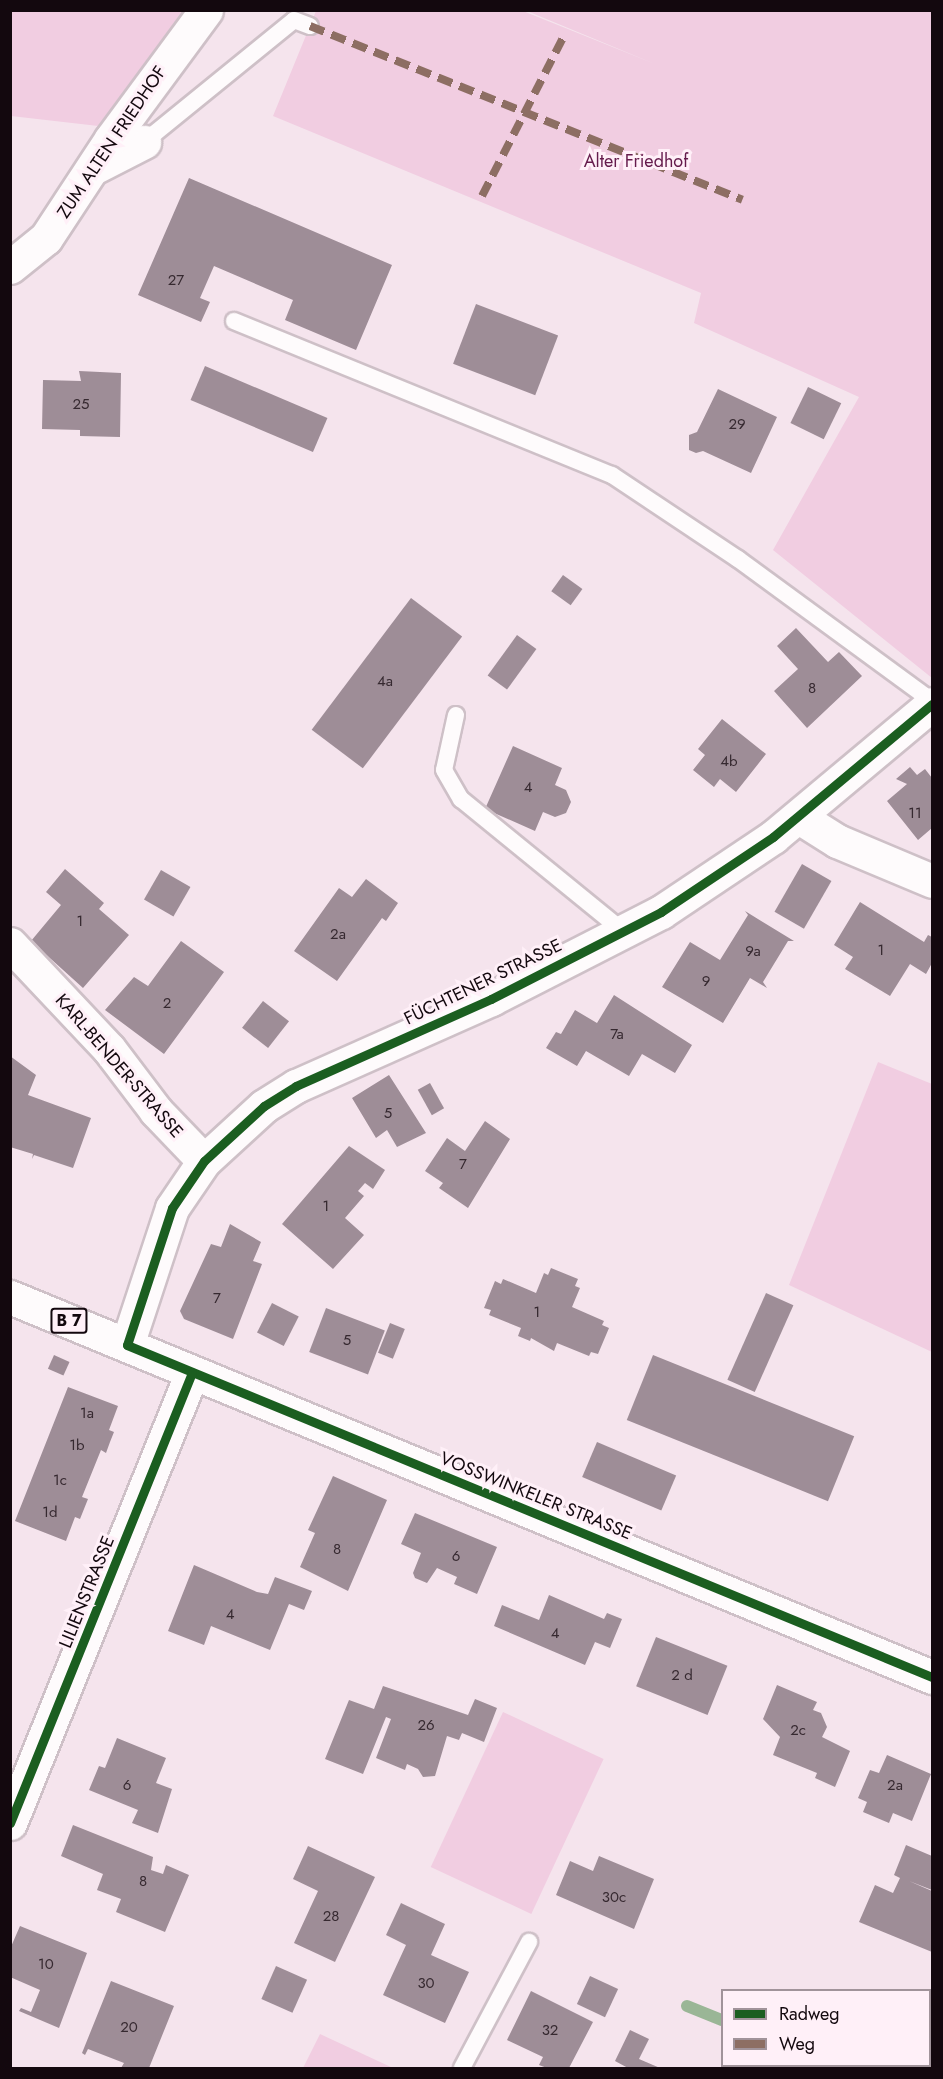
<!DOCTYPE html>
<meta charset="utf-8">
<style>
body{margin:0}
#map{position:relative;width:943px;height:2079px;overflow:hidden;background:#f5e4ed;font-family:Jost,sans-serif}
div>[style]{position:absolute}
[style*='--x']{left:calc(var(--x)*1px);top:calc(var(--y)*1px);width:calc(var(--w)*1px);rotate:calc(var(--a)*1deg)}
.green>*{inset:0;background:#f1cde1;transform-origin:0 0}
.stream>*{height:12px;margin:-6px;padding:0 6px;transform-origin:6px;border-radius:6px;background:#9ab696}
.building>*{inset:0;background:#9e8d97;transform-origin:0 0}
.roads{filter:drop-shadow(2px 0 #cec0c7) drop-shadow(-2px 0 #cec0c7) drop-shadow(0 2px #cec0c7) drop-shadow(0 -2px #cec0c7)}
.service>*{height:16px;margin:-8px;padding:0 8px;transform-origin:8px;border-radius:8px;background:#fefbfc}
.minor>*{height:33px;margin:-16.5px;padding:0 16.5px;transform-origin:16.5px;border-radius:16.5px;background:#fefbfc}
.tertiary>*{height:33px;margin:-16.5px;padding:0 16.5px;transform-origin:16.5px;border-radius:16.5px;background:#fefbfc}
.primary>*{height:33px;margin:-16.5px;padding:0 16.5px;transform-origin:16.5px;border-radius:16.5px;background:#fefbfc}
.quiet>*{height:8px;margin-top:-4px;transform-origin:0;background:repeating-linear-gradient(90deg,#8d6e63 0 15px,transparent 0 23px)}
.cycleway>*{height:9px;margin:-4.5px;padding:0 4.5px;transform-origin:4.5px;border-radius:4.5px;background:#1b5e20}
span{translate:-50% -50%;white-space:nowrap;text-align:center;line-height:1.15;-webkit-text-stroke:6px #fff0f8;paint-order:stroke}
.number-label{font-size:15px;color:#362930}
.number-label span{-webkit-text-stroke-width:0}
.shield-label span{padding:2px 4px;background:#fff0f8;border:2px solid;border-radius:4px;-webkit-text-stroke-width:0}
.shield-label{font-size:16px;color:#13080e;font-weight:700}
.street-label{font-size:18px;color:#13080e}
.park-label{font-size:18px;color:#651b4c}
.frame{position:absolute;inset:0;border:12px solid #13080e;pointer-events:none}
.legend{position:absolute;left:721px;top:1989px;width:210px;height:78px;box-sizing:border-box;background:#fff0f8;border:2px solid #a1939a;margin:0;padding:8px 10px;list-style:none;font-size:18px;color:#13080e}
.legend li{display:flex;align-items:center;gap:12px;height:30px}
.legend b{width:30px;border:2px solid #a1939a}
</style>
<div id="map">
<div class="green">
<div style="clip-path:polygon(11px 11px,183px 11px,107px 127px,11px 116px)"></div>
<div style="clip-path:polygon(316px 11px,523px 11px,655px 64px,527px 11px,932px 11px,932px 678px,773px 550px,859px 397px,694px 323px,701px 293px,273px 116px)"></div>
<div style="clip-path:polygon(878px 1062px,932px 1084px,932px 1352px,789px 1285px)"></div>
<div style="left:503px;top:1712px;width:111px;height:171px;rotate:25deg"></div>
<div style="clip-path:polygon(320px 2034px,393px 2068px,303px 2068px)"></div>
</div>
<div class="stream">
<div style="--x:687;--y:2006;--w:38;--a:22"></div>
<div style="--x:839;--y:2066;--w:8;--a:14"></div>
</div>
<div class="building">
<div style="clip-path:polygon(189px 178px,392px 265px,356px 350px,285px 320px,293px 300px,214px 266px,200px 298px,210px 302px,201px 322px,138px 295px)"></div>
<div style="left:476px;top:304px;width:88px;height:64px;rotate:21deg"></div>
<div style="left:205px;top:366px;width:133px;height:37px;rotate:23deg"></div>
<div style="clip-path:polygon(79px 371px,121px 373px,120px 437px,80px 436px,80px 430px,42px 429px,43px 380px,81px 381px)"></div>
<div style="left:808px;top:387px;width:37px;height:40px;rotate:26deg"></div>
<div style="clip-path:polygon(718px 389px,777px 417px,751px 473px,703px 451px,696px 453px,689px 450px,689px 435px,697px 432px)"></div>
<div style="left:563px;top:575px;width:24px;height:20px;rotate:36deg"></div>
<div style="left:411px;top:598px;width:64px;height:165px;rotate:37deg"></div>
<div style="clip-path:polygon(796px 628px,828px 662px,839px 652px,862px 676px,807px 728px,774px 691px,798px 669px,777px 646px)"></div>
<div style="left:517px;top:635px;width:24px;height:50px;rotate:36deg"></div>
<div style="clip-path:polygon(722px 719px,766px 754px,736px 792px,720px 779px,714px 787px,693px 770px,705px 755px,698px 749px)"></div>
<div style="clip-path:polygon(513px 746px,562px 768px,555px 785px,566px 790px,571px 802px,566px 813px,555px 817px,543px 812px,535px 831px,485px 809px)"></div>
<div style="clip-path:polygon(910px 767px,917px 775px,925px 769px,932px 778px,932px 828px,918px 840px,887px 801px,907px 784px,896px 779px)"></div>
<div style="left:802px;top:864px;width:34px;height:55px;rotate:30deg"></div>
<div style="clip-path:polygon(65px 869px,104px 903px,99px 909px,129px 935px,83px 988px,31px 941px,61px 905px,46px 892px)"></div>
<div style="left:161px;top:870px;width:34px;height:34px;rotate:30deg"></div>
<div style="clip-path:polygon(366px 879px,398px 903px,386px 921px,382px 918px,337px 981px,294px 951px,339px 888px,352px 897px)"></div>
<div style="clip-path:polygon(860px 902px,924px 942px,928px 935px,932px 937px,932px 963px,926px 974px,910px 964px,890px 996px,845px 969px,853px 957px,834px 945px)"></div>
<div style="clip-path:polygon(745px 911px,794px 941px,788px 941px,763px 982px,767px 988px,750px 978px,723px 1023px,662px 987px,690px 942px,720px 960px,748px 915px)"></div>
<div style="clip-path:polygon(181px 941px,224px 972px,164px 1054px,105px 1010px,134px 977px,148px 986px)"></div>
<div style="clip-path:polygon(614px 995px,692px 1045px,675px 1073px,642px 1054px,629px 1076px,586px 1051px,577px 1066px,546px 1048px,556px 1032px,561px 1034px,575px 1010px,597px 1023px)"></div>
<div style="left:263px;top:1001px;width:33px;height:34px;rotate:38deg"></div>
<div style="clip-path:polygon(10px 1056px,36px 1075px,28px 1095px,91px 1118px,73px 1168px,34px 1155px,32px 1159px,33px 1154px,10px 1147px)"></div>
<div style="clip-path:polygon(389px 1075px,426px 1133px,397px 1147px,387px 1130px,376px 1138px,352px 1098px)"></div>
<div style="left:430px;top:1083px;width:29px;height:14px;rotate:61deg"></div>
<div style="clip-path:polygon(485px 1121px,510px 1139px,468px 1208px,439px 1188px,443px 1183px,425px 1171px,447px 1138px,465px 1151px)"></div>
<div style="clip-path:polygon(349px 1146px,385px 1170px,373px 1189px,365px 1183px,358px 1191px,364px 1196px,345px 1218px,364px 1235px,333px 1269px,282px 1224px)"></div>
<div style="clip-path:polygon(230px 1224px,261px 1242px,253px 1261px,262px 1264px,233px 1339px,184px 1319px,180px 1311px,211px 1244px,221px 1247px)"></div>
<div style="clip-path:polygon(551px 1268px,578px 1279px,575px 1286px,580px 1288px,572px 1307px,604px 1321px,602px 1325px,609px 1328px,598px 1354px,591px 1352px,589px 1356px,557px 1343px,554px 1351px,531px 1338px,530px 1341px,518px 1336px,521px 1328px,489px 1315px,491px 1310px,484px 1308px,495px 1281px,501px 1284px,503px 1279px,536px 1293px,544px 1273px,548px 1275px)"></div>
<div style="left:766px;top:1293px;width:30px;height:95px;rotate:24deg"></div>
<div style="left:272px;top:1303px;width:30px;height:33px;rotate:27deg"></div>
<div style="left:326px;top:1308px;width:63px;height:47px;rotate:21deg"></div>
<div style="left:390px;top:1323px;width:16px;height:32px;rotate:22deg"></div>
<div style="left:54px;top:1355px;width:17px;height:15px;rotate:24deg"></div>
<div style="left:653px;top:1355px;width:217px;height:70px;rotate:22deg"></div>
<div style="clip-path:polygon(68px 1387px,118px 1406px,109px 1430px,114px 1432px,110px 1442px,106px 1453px,101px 1450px,82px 1497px,88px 1499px,80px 1519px,75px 1517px,66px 1541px,15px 1521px)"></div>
<div style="left:597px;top:1442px;width:86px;height:38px;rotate:23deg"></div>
<div style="clip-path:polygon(333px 1476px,387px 1500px,348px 1591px,300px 1567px,315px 1533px,308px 1530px)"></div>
<div style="clip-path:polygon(415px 1513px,497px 1547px,477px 1594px,454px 1584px,457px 1577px,437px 1568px,427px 1583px,415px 1578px,413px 1573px,421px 1553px,401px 1544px)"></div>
<div style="clip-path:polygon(194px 1565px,257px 1592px,268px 1594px,275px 1577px,312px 1591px,304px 1610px,289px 1604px,270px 1650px,211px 1626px,204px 1645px,168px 1631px)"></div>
<div style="clip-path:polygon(549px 1595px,604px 1619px,607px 1613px,622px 1619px,610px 1648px,595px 1642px,585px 1665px,494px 1626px,502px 1605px,539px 1620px)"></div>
<div style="left:656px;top:1637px;width:77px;height:53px;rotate:22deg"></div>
<div style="clip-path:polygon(777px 1685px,817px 1702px,813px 1710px,821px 1713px,827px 1727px,822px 1737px,850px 1751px,835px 1787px,815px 1778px,817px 1773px,773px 1755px,780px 1737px,763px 1719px)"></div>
<div style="clip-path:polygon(383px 1686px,468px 1715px,475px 1699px,497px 1708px,484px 1742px,462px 1733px,459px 1740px,447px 1736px,435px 1776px,423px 1777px,418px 1769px,407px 1764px,405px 1770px,376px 1758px,391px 1719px,386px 1717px,363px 1774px,325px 1759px,349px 1700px,374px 1709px)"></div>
<div style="clip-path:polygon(117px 1738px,166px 1758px,156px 1783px,172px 1789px,158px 1833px,132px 1823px,138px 1810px,89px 1790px,99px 1766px,105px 1768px)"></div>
<div style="clip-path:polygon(887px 1755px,931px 1774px,912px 1821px,893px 1813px,889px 1823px,863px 1812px,867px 1802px,858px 1798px,870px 1770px,879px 1773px)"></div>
<div style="clip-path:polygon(73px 1825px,153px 1857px,151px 1870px,163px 1874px,166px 1865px,189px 1875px,165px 1932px,116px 1912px,121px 1899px,97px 1890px,103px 1874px,61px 1856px)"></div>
<div style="clip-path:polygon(906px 1845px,932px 1856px,932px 1890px,909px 1881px,932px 1891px,932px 1952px,859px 1922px,875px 1885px,893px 1893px,900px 1878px,894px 1875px)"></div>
<div style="clip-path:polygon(308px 1846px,375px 1877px,335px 1962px,294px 1943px,318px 1891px,293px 1879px)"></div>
<div style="clip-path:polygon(599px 1856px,654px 1879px,634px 1929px,556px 1895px,570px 1861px,593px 1871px)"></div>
<div style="clip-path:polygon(401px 1903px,445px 1924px,431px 1955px,469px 1972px,445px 2023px,383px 1995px,406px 1945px,386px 1935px)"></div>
<div style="clip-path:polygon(20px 1926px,87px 1953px,59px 2028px,19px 2011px,21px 2008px,31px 2012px,40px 1990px,10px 1977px,10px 1949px)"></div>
<div style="left:276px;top:1966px;width:34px;height:36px;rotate:24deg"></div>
<div style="left:590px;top:1976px;width:31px;height:31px;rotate:25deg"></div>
<div style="clip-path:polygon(111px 1981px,174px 2006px,149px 2068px,121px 2068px,124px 2063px,88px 2049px,85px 2055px,82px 2053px)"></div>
<div style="clip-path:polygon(531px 1991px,593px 2022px,569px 2068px,547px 2068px,539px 2065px,543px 2057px,507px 2040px)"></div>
<div style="clip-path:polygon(630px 2030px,649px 2039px,639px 2059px,660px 2068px,628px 2068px,615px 2061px)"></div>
</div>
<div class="roads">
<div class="service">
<div style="--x:144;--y:142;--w:193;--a:-39.1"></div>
<div style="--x:294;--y:20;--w:17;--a:21"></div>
<div style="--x:234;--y:321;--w:408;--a:22.2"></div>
<div style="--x:612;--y:475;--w:151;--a:33.7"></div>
<div style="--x:738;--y:559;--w:240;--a:36.2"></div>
<div style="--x:456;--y:715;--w:56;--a:102.3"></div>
<div style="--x:444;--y:770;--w:34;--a:60"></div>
<div style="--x:461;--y:799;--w:210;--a:39.2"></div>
<div style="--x:462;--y:2068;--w:143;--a:-62"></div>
</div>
<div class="minor">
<div style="--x:97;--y:166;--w:53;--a:-27.1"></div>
<div style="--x:10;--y:267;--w:46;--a:-38.9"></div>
<div style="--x:46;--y:238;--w:118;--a:-56.7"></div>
<div style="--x:111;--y:139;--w:160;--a:-53.6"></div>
<div style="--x:799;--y:817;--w:45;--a:32.3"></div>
<div style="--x:837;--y:841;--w:103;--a:22.8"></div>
<div style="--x:10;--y:944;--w:144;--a:46.7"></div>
<div style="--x:109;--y:1049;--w:78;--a:52.8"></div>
<div style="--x:156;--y:1111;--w:69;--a:46.2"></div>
<div style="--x:10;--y:1823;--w:486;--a:-68"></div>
</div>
<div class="tertiary">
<div style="--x:127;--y:1345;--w:144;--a:-71.8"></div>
<div style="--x:172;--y:1208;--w:57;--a:-55.8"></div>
<div style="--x:204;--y:1161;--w:81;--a:-42.5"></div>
<div style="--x:264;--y:1106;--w:38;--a:-32"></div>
<div style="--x:296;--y:1086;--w:214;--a:-24"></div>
<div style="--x:491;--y:999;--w:191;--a:-27.1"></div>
<div style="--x:661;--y:912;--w:135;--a:-33.8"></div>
<div style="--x:773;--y:837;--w:207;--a:-39.9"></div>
</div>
<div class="primary">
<div style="--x:10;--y:1297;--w:997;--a:22.4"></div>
</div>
</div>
<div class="quiet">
<div style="--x:310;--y:26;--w:466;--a:21.9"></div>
<div style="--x:482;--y:196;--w:182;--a:-62.9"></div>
</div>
<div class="cycleway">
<div style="--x:932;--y:704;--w:207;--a:140.1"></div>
<div style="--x:773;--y:837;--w:135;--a:146.2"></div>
<div style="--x:661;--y:912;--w:191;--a:152.9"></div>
<div style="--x:491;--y:999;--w:214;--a:156"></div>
<div style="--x:296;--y:1086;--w:38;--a:148"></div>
<div style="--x:264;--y:1106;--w:81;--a:137.5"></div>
<div style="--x:204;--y:1161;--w:57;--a:124.2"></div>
<div style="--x:172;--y:1208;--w:144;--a:108.2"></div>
<div style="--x:127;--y:1345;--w:871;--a:22.41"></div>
<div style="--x:10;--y:1823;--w:486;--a:-68"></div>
</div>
<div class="number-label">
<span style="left:176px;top:281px">27</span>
<span style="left:81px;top:405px">25</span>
<span style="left:737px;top:425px">29</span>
<span style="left:385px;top:682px">4a</span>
<span style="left:812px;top:689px">8</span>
<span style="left:729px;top:762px">4b</span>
<span style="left:528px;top:788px">4</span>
<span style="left:915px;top:814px">11</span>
<span style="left:80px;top:922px">1</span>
<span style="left:338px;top:935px">2a</span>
<span style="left:881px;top:951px">1</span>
<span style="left:753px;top:952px">9a</span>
<span style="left:706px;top:982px">9</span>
<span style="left:167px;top:1004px">2</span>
<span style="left:617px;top:1035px">7a</span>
<span style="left:388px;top:1114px">5</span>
<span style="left:463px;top:1165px">7</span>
<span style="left:326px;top:1207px">1</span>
<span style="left:217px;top:1299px">7</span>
<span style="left:537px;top:1313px">1</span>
<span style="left:347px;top:1341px">5</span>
<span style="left:87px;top:1414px">1a</span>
<span style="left:77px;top:1446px">1b</span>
<span style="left:60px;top:1481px">1c</span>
<span style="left:50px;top:1513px">1d</span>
<span style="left:337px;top:1550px">8</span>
<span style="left:456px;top:1557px">6</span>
<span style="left:230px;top:1615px">4</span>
<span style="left:555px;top:1634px">4</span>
<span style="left:682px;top:1676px">2 d</span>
<span style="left:426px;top:1726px">26</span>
<span style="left:798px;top:1731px">2c</span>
<span style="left:127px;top:1786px">6</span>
<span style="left:895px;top:1786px">2a</span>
<span style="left:143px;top:1882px">8</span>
<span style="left:614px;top:1898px">30c</span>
<span style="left:331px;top:1917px">28</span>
<span style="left:46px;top:1965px">10</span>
<span style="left:426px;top:1984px">30</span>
<span style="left:129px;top:2028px">20</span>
<span style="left:550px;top:2031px">32</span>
</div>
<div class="shield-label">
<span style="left:69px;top:1321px">B 7</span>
</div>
<div class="street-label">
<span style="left:112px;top:142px;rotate:-56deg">ZUM ALTEN FRIEDHOF</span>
<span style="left:483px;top:982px;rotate:-26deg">FÜCHTENER STRASSE</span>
<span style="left:119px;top:1066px;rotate:49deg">KARL-BENDER-STRASSE</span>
<span style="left:536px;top:1496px;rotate:22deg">VOSSWINKELER STRASSE</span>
<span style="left:87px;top:1592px;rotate:-68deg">LILIENSTRASSE</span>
</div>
<div class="park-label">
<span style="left:636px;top:161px">Alter Friedhof</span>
</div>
<div class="frame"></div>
<ul class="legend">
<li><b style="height:8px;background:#1b5e20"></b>Radweg</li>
<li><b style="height:8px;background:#8d6e63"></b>Weg</li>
</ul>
</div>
